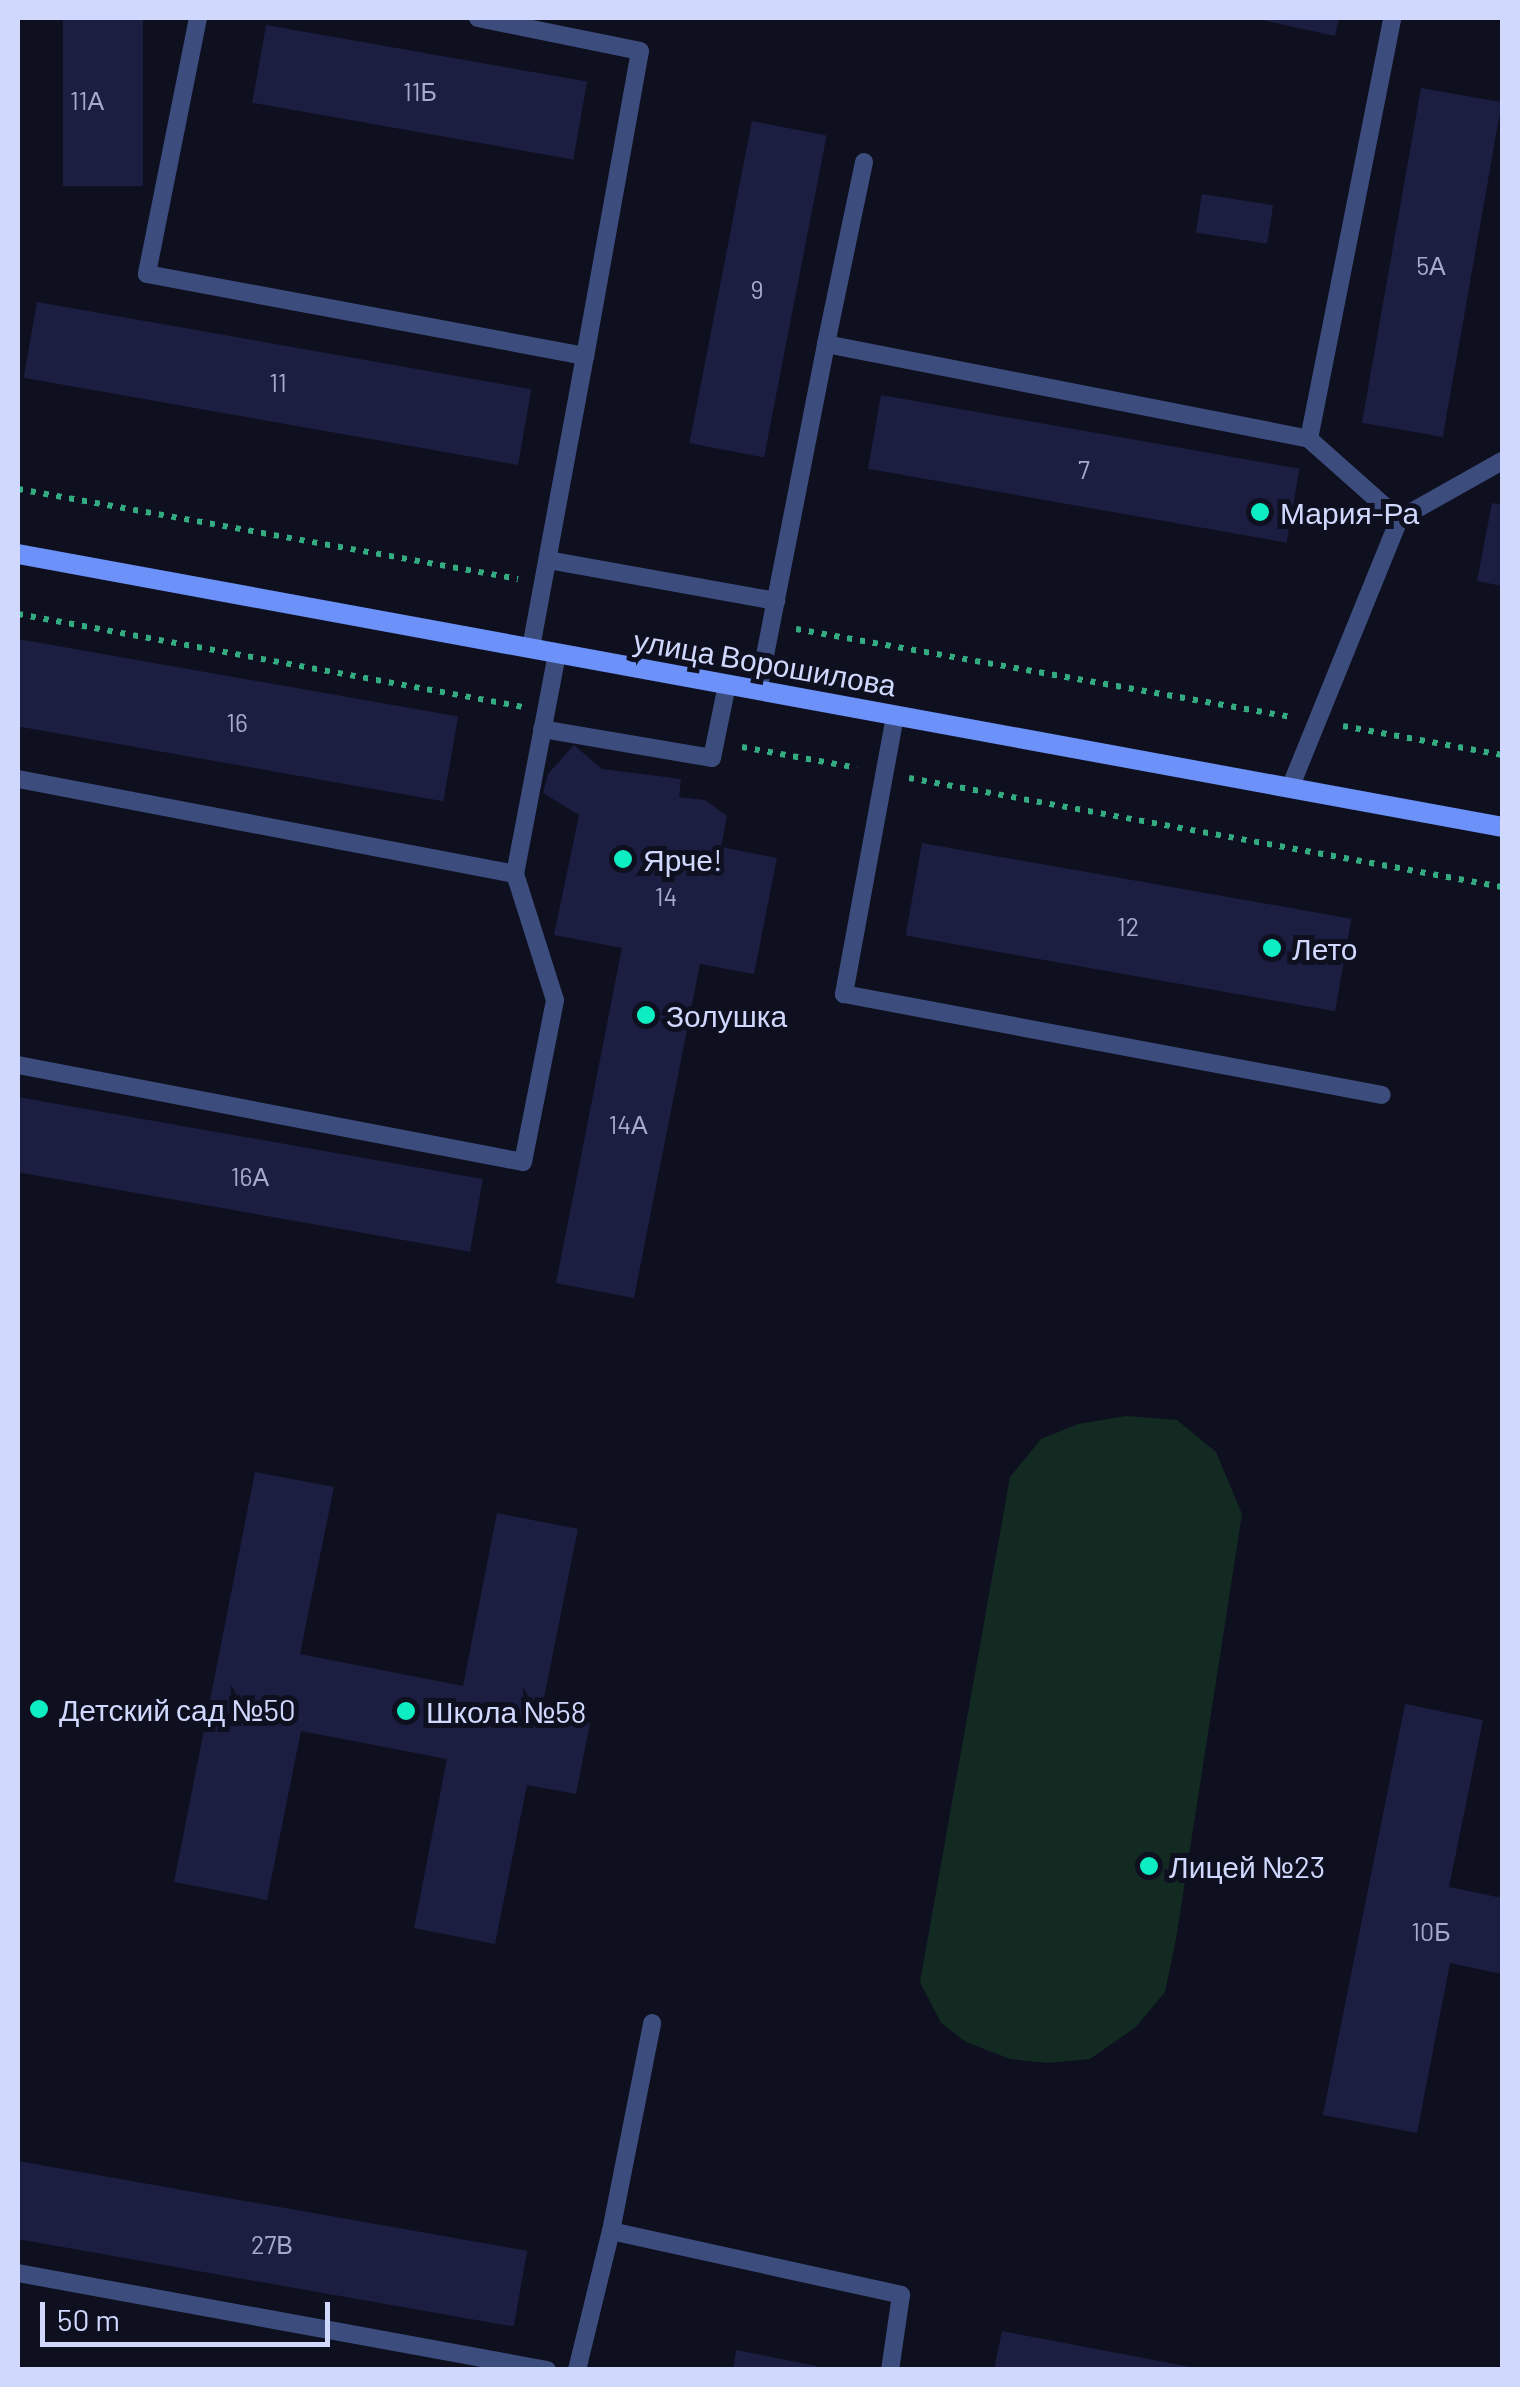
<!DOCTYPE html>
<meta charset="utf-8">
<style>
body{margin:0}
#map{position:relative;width:1520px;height:2387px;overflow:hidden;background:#0e1020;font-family:Barlow,sans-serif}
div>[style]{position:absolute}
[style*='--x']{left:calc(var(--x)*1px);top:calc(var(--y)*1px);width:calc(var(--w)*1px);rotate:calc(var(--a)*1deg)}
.green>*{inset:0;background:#122a22}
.building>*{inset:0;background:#1b1e40;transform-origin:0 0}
.path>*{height:6px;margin-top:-3px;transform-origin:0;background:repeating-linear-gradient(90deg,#34ac82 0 5px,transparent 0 13px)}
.lane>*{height:18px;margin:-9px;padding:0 9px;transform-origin:9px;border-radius:9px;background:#3c4c7d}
.secondary>*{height:20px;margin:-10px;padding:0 10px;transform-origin:10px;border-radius:10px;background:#6c91f8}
.dots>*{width:28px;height:28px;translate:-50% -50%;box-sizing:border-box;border:5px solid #0e1020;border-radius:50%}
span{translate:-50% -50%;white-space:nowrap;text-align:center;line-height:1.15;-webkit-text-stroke:10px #0e1020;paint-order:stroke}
.number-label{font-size:25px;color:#a3aace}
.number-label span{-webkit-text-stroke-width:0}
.poi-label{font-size:30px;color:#d0d8fd}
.left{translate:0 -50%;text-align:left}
.street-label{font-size:30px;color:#d0d8fd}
.frame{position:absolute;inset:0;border:20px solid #d0d8fd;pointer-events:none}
.scale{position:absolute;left:40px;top:2302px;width:290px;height:45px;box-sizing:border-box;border:5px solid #d0d8fd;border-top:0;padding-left:12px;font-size:30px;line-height:35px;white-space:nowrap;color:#d0d8fd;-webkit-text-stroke:8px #0e1020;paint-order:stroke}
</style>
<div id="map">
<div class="green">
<div style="clip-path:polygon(1126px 1416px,1177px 1420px,1216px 1452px,1242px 1514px,1176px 1939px,1165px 1992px,1136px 2027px,1090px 2059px,1048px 2063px,1010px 2059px,966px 2042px,941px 2023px,920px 1982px,1010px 1477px,1041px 1439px,1078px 1424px)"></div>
</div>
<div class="building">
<div style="left:63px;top:18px;width:80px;height:168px"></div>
<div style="clip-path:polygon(1253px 18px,1339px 18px,1335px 36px)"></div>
<div style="left:266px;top:25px;width:326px;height:79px;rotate:10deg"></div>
<div style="left:1421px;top:88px;width:82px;height:340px;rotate:10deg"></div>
<div style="left:752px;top:121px;width:76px;height:328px;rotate:11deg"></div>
<div style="left:1202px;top:194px;width:72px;height:39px;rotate:9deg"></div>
<div style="left:37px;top:302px;width:502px;height:77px;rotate:10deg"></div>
<div style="left:881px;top:395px;width:425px;height:75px;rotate:10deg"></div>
<div style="clip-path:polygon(1492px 503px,1502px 505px,1502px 586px,1477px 581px)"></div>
<div style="left:18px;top:639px;width:447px;height:86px;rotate:10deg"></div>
<div style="clip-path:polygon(574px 745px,602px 769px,681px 779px,679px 797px,705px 800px,727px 816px,721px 847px,777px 858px,754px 974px,700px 964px,634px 1298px,556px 1283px,622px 948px,554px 935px,579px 815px,543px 793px,548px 774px)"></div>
<div style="left:922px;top:843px;width:436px;height:94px;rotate:10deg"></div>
<div style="left:18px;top:1097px;width:472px;height:74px;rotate:10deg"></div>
<div style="clip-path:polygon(255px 1472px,334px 1487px,300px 1654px,463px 1686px,497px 1513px,578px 1529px,541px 1713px,590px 1723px,576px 1794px,527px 1785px,495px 1944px,414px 1928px,447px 1759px,301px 1731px,267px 1900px,174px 1882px)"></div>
<div style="clip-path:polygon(1405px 1704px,1483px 1720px,1449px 1887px,1502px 1898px,1502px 1974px,1450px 1963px,1417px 2133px,1323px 2115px)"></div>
<div style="left:18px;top:2161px;width:517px;height:77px;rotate:10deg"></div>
<div style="clip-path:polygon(1002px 2331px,1196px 2368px,1196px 2370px,994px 2370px)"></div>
<div style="clip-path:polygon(736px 2350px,817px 2366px,817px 2370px,733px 2370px)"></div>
</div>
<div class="path">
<div style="--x:18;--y:489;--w:508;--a:10.2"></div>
<div style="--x:18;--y:614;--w:513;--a:10.43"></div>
<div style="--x:796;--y:629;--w:503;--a:10.08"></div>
<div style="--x:1343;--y:726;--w:162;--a:10.3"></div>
<div style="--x:742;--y:747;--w:117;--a:10.3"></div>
<div style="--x:909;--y:778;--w:603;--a:10.42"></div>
</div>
<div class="lane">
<div style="--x:198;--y:18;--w:261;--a:101.3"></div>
<div style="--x:147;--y:274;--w:446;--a:10.6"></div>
<div style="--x:585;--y:356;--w:296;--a:100.5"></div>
<div style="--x:478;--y:18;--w:165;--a:11.5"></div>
<div style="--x:640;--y:51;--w:310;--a:100.2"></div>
<div style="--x:864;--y:162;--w:186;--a:101.8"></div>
<div style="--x:826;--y:344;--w:492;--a:11.1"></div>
<div style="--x:1399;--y:519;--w:118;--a:-29.4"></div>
<div style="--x:548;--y:560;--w:232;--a:10.2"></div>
<div style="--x:758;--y:691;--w:354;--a:-78.9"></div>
<div style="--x:895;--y:716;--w:283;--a:100.4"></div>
<div style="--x:844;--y:994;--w:547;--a:10.63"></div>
<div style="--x:542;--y:729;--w:172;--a:9.7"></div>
<div style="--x:712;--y:758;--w:75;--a:-78.4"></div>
<div style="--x:18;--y:779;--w:506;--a:10.82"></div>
<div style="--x:515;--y:874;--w:224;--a:-79.2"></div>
<div style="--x:1290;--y:788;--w:290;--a:-67.9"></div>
<div style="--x:1399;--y:519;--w:120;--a:-138.4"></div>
<div style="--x:1309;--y:439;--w:429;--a:-78.8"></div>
<div style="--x:18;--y:1065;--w:514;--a:10.87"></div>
<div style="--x:523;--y:1162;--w:165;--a:-78.8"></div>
<div style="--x:555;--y:1000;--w:132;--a:-107.6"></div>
<div style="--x:611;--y:2231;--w:297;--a:12.4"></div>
<div style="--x:901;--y:2295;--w:76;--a:98.3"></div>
<div style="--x:18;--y:2273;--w:538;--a:10.39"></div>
<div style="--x:577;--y:2370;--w:143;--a:-76.3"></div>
<div style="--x:611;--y:2231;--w:212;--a:-78.8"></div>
</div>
<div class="secondary">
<div style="--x:18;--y:554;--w:1509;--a:10.42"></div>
</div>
<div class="dots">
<div style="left:1260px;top:512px;background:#0cedc2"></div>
<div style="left:623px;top:859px;background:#0cedc2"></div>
<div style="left:1272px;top:948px;background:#0cedc2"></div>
<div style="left:646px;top:1015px;background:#0cedc2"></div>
<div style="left:39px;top:1709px;background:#0cedc2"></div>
<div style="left:406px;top:1711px;background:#0cedc2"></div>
<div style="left:1149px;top:1866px;background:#0cedc2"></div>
</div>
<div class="number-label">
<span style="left:420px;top:91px">11Б</span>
<span style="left:87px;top:100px">11А</span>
<span style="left:1431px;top:265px">5А</span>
<span style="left:757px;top:289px">9</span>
<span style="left:278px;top:382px">11</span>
<span style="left:1084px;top:469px">7</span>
<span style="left:237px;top:722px">16</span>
<span style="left:666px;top:896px">14</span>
<span style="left:1128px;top:926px">12</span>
<span style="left:628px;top:1124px">14А</span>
<span style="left:250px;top:1176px">16А</span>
<span style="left:1431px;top:1931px">10Б</span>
<span style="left:272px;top:2244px">27В</span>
</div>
<div class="poi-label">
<span class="left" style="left:1280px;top:512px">Мария-Ра</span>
<span class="left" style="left:643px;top:859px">Ярче!</span>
<span class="left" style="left:1292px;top:948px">Лето</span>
<span class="left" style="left:666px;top:1015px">Золушка</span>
<span class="left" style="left:59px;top:1709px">Детский сад №50</span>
<span class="left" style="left:426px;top:1711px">Школа №58</span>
<span class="left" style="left:1169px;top:1866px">Лицей №23</span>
</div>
<div class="street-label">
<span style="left:765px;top:662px;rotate:10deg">улица Ворошилова</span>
</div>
<div class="frame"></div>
<div class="scale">50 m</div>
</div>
